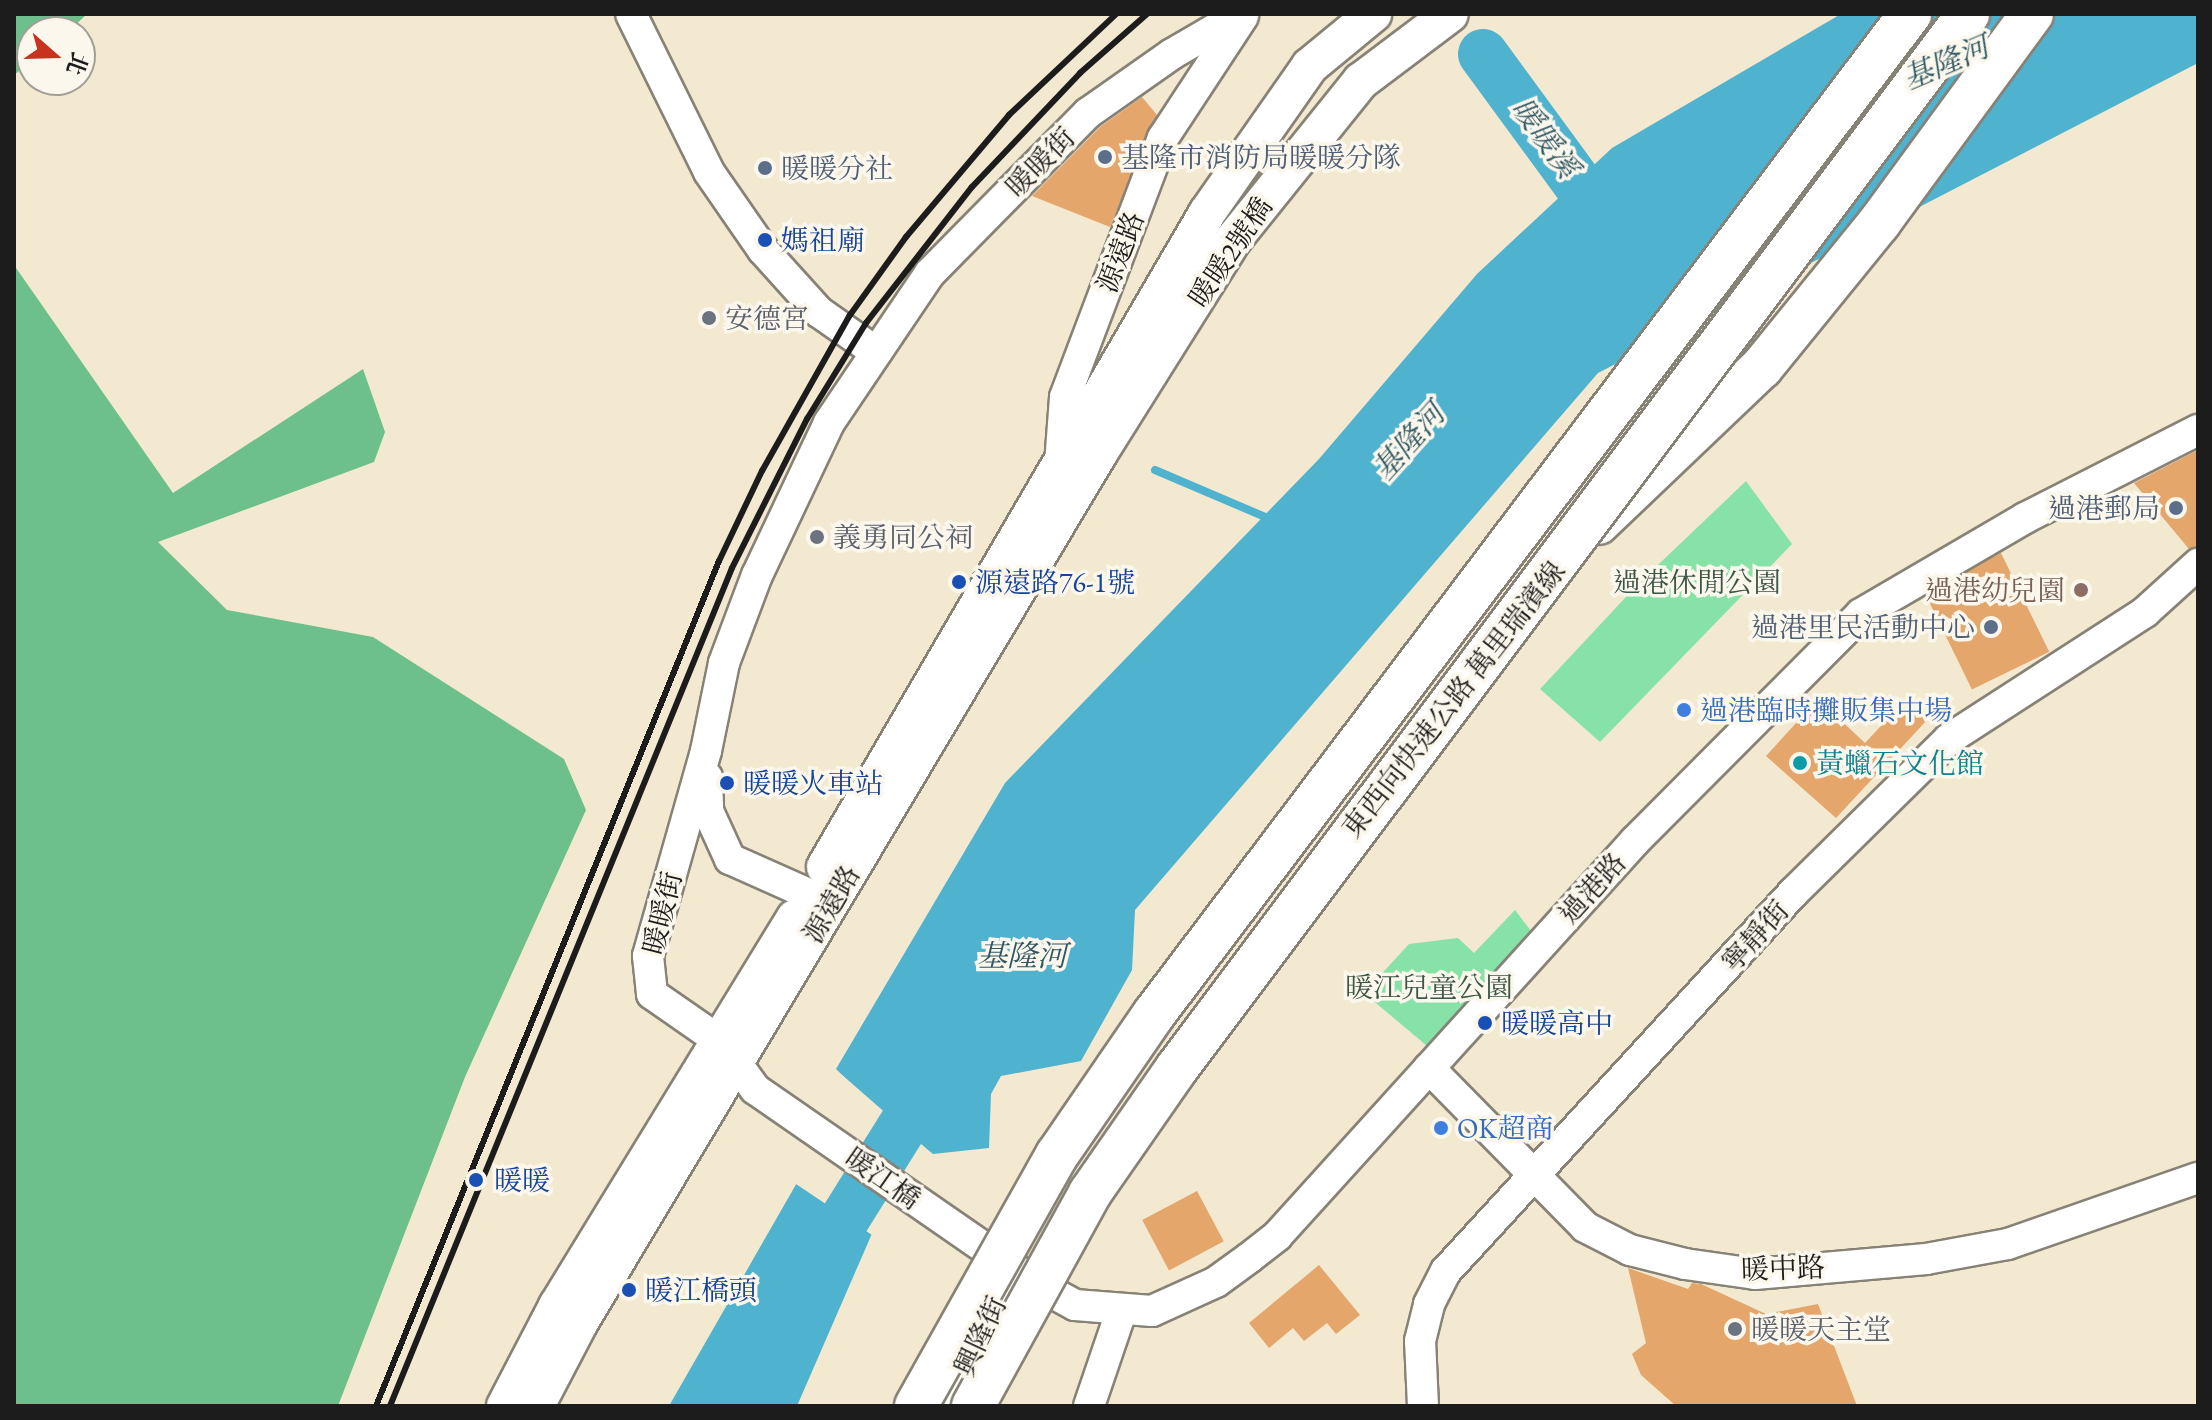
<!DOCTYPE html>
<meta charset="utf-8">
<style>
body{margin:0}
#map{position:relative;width:2212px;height:1420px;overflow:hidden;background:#f2e9d0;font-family:"EB Garamond","Noto Serif TC",serif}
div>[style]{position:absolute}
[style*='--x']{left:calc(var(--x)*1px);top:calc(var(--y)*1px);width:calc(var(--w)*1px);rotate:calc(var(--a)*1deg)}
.green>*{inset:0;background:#87e2a8}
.forest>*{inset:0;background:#6dc08c}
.water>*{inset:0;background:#4fb2ce}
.pier>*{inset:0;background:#f2e9d0}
.stream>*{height:8px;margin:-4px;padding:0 4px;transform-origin:4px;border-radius:4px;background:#4fb2ce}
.river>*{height:50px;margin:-25px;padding:0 25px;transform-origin:25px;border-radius:25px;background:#4fb2ce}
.building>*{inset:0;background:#e4a66b;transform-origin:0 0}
.roads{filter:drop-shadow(2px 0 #878276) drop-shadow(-2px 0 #878276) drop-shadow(0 2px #878276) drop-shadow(0 -2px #878276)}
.minor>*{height:30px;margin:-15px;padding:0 15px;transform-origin:15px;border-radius:15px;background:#fff}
.major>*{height:36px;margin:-18px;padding:0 18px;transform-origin:18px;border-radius:18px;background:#fff}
.highway>*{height:42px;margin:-21px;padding:0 21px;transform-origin:21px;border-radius:21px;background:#fff}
.rail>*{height:6px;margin:-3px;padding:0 3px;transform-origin:3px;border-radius:3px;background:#1c1c1c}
.bridges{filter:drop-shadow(2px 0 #878276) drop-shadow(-2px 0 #878276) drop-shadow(0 2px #878276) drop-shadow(0 -2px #878276)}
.highway-bridge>*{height:42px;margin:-21px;padding:0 21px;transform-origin:21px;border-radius:21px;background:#fff}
.dots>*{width:22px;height:22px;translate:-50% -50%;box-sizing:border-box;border:4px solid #fbf7ec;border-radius:50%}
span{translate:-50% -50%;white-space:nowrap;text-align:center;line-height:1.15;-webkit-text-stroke:7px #fbf7ec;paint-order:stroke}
.service-label{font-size:28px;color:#4e5e75}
.left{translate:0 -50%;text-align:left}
.right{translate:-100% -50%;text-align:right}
.street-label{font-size:28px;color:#1c1c1c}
.transit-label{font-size:28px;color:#164399}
.worship-label{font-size:28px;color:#5b616d}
.park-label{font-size:28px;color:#3c5746}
.education-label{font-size:28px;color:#785e54}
.shop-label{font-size:28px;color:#366cbe}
.culture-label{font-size:28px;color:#0d838f}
.water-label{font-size:30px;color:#305863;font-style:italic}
.frame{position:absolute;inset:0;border:16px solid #1c1c1c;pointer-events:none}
.north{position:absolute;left:16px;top:16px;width:80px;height:80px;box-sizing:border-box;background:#fbf7ec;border:2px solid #a29f99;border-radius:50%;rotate:110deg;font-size:22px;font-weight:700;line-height:32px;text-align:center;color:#1c1c1c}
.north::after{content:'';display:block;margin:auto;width:28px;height:36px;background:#c8321e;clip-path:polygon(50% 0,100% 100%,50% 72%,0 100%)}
</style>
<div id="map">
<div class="green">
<div style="clip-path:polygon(1746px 481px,1792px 544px,1600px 742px,1540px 689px,1639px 583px)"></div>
<div style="clip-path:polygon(1515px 910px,1534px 935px,1433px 1051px,1364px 993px,1409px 944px,1458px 938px,1474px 953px)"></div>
</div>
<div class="forest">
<div style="clip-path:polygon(14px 14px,87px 14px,68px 32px,32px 32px,32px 61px,14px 75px)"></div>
<div style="clip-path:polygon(14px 265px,173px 493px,363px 369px,385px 432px,374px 462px,158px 542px,227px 610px,373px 637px,564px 759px,586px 810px,465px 1077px,338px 1406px,14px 1406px)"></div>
</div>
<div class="water">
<div style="clip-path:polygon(1841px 14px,2198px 14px,2198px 63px,1598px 373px,1135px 910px,1132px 970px,1081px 1061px,1001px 1076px,991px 1094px,989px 1148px,933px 1154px,881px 1115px,836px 1069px,1005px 783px,1319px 459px,1477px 274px,1612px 148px)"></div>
<div style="clip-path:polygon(802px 1174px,874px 1229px,797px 1406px,669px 1406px)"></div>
</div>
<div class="pier">
<div style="clip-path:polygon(833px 1067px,936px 1157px,878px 1118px)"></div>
<div style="clip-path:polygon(799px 1171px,877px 1226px,875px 1237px,793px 1182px)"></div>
</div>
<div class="stream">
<div style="--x:1155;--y:470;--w:127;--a:23.1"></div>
</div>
<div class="river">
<div style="--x:1483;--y:54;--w:208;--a:53.8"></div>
<div style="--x:814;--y:1268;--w:232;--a:-58"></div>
</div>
<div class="building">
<div style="clip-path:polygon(1142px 97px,1157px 115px,1110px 227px,1032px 196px,1100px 127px)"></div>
<div style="clip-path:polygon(2198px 450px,2198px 546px,2189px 549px,2134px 483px)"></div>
<div style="left:2001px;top:553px;width:110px;height:86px;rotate:64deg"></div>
<div style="clip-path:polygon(1818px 699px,1865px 743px,1906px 699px,1928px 719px,1836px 818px,1766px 756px)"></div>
<div style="left:1197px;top:1191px;width:57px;height:62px;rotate:62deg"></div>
<div style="clip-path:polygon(1319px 1265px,1360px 1315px,1336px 1334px,1327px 1323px,1304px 1341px,1293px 1328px,1269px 1348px,1249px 1323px)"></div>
<div style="clip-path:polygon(1628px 1268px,1688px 1289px,1692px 1283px,1701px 1284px,1766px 1314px,1818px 1304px,1857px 1406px,1676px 1406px,1641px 1375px,1632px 1354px,1646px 1343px)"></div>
</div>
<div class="roads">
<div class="minor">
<div style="--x:631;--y:14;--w:176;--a:63.7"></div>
<div style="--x:709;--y:172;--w:95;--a:55.3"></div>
<div style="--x:763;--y:250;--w:84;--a:47.9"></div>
<div style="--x:819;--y:312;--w:70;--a:35.1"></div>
<div style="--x:1241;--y:14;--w:80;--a:149.9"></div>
<div style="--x:1172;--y:54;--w:103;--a:144.9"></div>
<div style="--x:1088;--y:113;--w:225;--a:134.6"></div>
<div style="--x:930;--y:273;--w:181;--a:124"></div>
<div style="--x:829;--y:423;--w:168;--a:115.3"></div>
<div style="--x:757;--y:575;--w:94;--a:110.6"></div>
<div style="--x:724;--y:663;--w:90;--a:101.6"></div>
<div style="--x:706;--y:751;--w:213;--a:105.8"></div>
<div style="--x:648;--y:956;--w:38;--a:84"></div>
<div style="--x:652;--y:994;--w:84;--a:34.8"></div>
<div style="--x:721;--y:1042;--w:58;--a:54.1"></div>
<div style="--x:755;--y:1089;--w:344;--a:34.7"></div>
<div style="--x:1038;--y:1285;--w:42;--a:28.4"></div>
<div style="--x:1075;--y:1305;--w:77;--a:4.5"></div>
<div style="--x:1152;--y:1311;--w:70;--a:-24.4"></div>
<div style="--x:1216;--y:1282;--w:41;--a:-36"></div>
<div style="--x:1249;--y:1258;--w:36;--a:-38"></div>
<div style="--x:1277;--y:1236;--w:533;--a:-47.81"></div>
<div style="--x:1635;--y:841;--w:320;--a:-45.1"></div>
<div style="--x:1861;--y:614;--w:190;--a:-30.3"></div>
<div style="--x:2025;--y:518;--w:194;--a:-27"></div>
<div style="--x:1060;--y:464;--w:67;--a:-85.7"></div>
<div style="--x:1065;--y:397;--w:277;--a:-69.3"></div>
<div style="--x:1163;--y:138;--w:146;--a:-56.7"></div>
<div style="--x:707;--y:777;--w:34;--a:88"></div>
<div style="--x:708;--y:811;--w:53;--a:65.4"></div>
<div style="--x:730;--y:859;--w:111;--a:24"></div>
<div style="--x:1429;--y:1068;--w:223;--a:45.5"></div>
<div style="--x:1585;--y:1227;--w:51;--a:27.1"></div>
<div style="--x:1630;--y:1250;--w:57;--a:14.3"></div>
<div style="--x:1685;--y:1264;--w:71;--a:8.1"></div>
<div style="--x:1755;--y:1274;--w:172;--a:-5"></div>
<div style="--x:1926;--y:1259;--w:83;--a:-10.4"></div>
<div style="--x:2008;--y:1244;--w:201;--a:-19.2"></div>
<div style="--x:948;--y:1406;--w:135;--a:-65.5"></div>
<div style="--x:1089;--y:1406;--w:99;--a:-71.2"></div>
<div style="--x:1423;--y:1406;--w:65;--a:-92.6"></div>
<div style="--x:1420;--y:1341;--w:38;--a:-76"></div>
<div style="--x:1429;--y:1304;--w:37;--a:-63"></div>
<div style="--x:1446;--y:1271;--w:513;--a:-47.45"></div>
<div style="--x:1793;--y:893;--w:219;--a:-44.6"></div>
<div style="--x:1949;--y:739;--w:234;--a:-32.9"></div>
<div style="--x:2145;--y:612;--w:72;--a:-42.2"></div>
</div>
<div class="major">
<div style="--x:825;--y:867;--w:757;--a:-59.71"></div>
<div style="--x:1207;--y:213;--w:179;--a:-55"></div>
<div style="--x:1310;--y:66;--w:82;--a:-39.5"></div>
<div style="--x:505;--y:1406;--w:113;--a:-62.5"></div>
<div style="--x:557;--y:1306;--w:455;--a:-58.5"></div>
<div style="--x:536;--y:1406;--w:95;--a:-62.4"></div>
<div style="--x:580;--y:1322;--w:1010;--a:-59.14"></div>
<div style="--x:1098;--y:455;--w:254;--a:-57.9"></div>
<div style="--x:1233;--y:240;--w:204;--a:-51.2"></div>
<div style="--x:1361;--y:81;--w:111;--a:-37"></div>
</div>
<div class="highway">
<div style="--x:1598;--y:523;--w:226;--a:-43.6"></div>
<div style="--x:1762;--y:367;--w:186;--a:-50.9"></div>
<div style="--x:1879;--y:223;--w:259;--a:-53.8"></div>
</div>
</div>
<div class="rail">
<div style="--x:376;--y:1406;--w:912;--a:-67.91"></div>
<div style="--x:719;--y:561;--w:100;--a:-64.5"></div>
<div style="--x:762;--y:471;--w:179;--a:-60.6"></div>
<div style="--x:850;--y:315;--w:96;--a:-54.3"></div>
<div style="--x:906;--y:237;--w:160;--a:-49.8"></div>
<div style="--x:1009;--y:115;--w:147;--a:-43.3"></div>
<div style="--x:390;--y:1406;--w:905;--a:-67.8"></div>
<div style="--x:732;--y:568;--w:167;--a:-63.3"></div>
<div style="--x:807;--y:419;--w:113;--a:-58.4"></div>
<div style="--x:866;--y:323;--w:172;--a:-52.1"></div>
<div style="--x:972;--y:187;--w:157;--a:-46.5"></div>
<div style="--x:1080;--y:73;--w:89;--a:-41.4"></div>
</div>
<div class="bridges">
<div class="highway-bridge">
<div style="--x:916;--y:1406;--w:288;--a:-60.7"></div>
<div style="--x:1057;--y:1155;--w:171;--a:-55.5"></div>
<div style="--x:1154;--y:1014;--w:1254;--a:-52.91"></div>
<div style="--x:973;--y:1406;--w:243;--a:-61.2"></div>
<div style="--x:1090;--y:1193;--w:152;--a:-55.2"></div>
<div style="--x:1177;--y:1068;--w:1318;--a:-53.11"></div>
</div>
</div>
<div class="dots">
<div style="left:1105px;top:157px;background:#5c6f8a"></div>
<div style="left:765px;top:168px;background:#5c6f8a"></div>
<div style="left:765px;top:240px;background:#1a4fb4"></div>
<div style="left:709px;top:318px;background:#6b7280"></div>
<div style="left:2176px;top:508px;background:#5c6f8a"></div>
<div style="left:817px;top:537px;background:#6b7280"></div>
<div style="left:959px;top:582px;background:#1a4fb4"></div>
<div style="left:2081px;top:590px;background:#8d6e63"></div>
<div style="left:1991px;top:627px;background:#5c6f8a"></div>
<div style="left:1684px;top:710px;background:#3f7fe0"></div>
<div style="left:1800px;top:763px;background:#0f9aa8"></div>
<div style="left:727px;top:783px;background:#1a4fb4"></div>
<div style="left:1485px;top:1023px;background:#1a4fb4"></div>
<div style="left:1441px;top:1128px;background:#3f7fe0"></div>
<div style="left:476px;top:1180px;background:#1a4fb4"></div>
<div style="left:629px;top:1290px;background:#1a4fb4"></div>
<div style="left:1735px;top:1329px;background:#6b7280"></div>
</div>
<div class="service-label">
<span class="left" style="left:1121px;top:157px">基隆市消防局暖暖分隊</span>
<span class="left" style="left:781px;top:168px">暖暖分社</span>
<span class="right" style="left:2160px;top:508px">過港郵局</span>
<span class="right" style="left:1975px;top:627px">過港里民活動中心</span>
</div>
<div class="street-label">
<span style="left:1040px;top:162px;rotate:-45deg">暖暖街</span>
<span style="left:1120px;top:252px;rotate:-69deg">源遠路</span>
<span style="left:1230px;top:252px;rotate:-56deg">暖暖2號橋</span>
<span style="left:1453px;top:699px;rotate:-52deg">東西向快速公路 萬里瑞濱線</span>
<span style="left:1592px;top:888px;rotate:-48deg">過港路</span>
<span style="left:831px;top:904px;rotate:-60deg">源遠路</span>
<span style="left:662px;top:913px;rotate:-76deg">暖暖街</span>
<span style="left:1755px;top:936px;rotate:-48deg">寧靜街</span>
<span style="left:883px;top:1178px;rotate:35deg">暖江橋</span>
<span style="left:1783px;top:1268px;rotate:-2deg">暖中路</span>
<span style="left:980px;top:1336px;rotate:-65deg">興隆街</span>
</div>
<div class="transit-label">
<span class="left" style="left:781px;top:240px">媽祖廟</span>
<span class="left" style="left:975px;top:582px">源遠路76-1號</span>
<span class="left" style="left:743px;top:783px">暖暖火車站</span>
<span class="left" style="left:1501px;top:1023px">暖暖高中</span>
<span class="left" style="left:494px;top:1180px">暖暖</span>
<span class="left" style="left:645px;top:1290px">暖江橋頭</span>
</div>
<div class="worship-label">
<span class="left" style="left:725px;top:318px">安德宮</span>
<span class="left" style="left:833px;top:537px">義勇同公祠</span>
<span class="left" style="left:1751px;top:1329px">暖暖天主堂</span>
</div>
<div class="park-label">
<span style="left:1697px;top:582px">過港休閒公園</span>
<span style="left:1429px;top:987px">暖江兒童公園</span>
</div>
<div class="education-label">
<span class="right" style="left:2065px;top:590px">過港幼兒園</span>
</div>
<div class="shop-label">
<span class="left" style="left:1700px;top:710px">過港臨時攤販集中場</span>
<span class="left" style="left:1457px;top:1128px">OK超商</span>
</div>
<div class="culture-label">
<span class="left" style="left:1816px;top:763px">黃蠟石文化館</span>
</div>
<div class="water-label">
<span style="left:1946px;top:63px;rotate:-23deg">基隆河</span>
<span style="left:1545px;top:138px;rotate:54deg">暖暖溪</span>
<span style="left:1409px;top:442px;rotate:-48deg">基隆河</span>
<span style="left:1022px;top:956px">基隆河</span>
</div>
<div class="frame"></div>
<div class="north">北</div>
</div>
